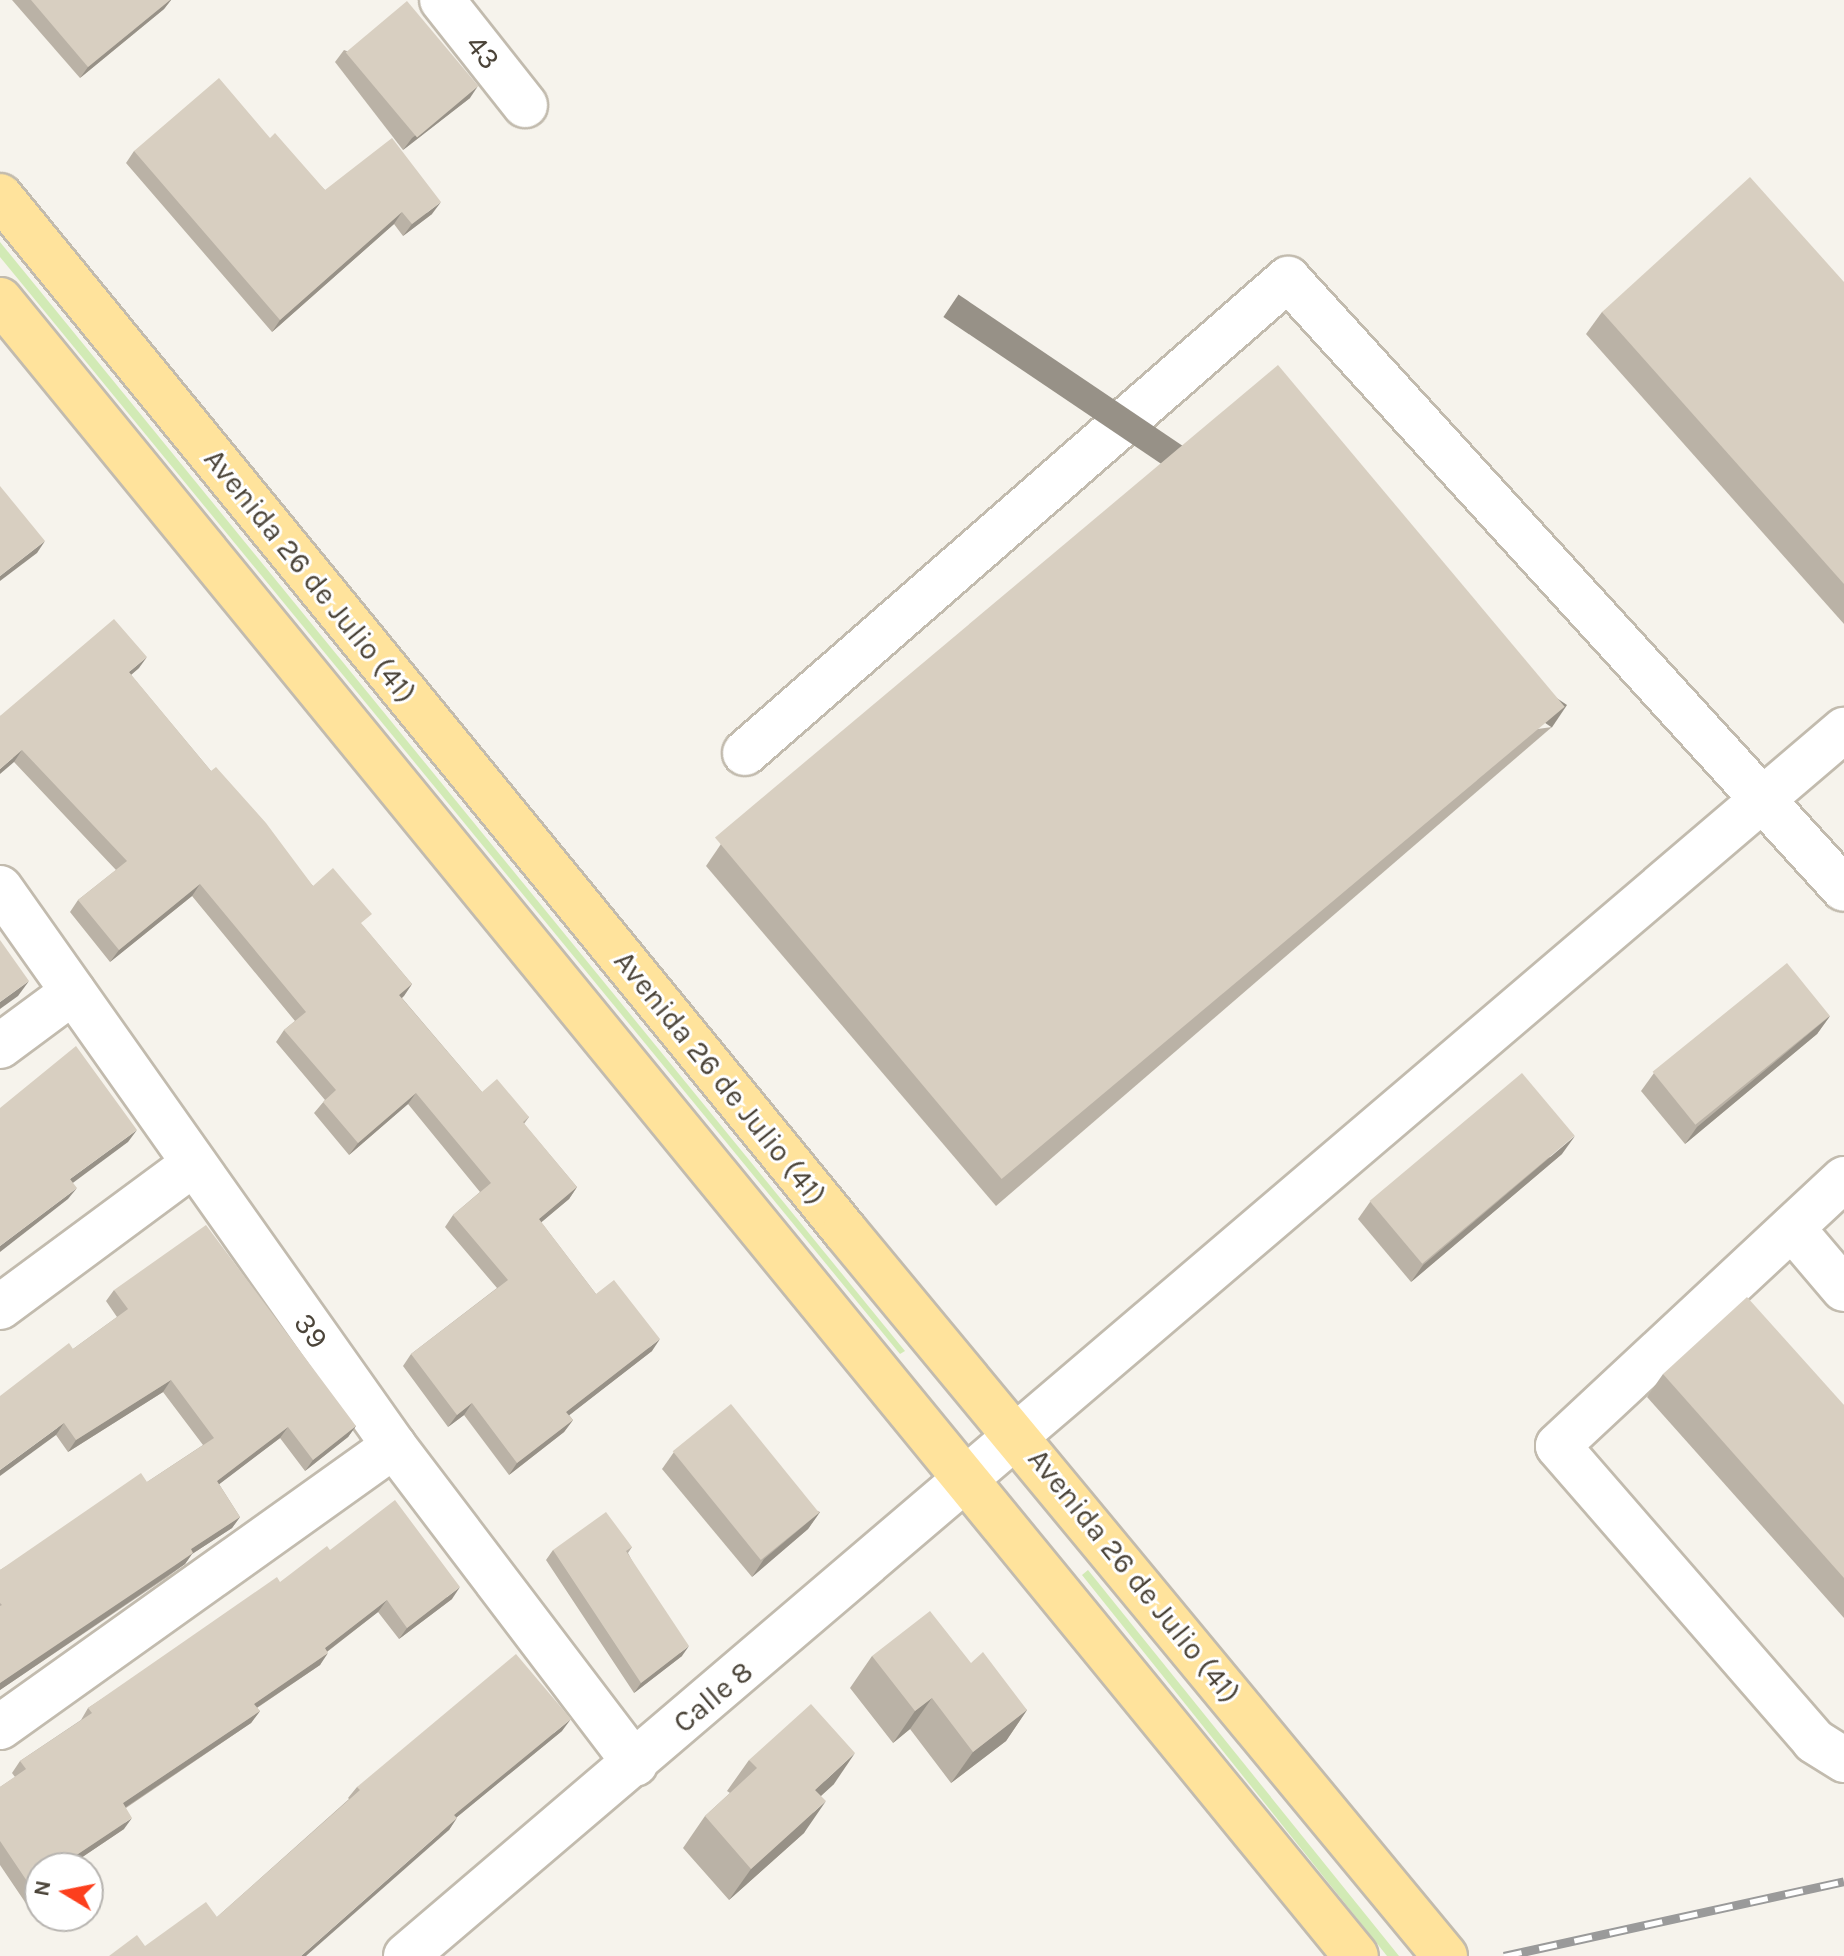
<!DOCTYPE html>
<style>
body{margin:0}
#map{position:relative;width:1844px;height:1956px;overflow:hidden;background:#f6f3ec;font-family:Karla,sans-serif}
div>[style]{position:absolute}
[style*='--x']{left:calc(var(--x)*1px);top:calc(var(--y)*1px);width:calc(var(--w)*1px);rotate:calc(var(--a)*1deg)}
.green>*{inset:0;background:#d2eab5}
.roads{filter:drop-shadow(2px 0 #c2bbae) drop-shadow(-2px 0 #c2bbae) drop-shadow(0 2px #c2bbae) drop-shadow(0 -2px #c2bbae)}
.minor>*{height:44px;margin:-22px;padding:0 22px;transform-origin:22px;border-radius:22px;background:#fff}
.major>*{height:44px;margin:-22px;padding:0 22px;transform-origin:22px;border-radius:22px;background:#ffe39c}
.rail>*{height:9px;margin-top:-4.5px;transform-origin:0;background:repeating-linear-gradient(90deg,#fff 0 18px,#9a9a9a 0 36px);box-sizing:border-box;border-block:2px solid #9a9a9a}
.wall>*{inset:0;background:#bab2a6}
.shaded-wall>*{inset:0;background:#979187;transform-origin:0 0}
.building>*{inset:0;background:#d8cfc1;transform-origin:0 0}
span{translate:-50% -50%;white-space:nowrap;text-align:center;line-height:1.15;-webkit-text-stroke:6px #fff;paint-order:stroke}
.street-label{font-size:30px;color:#4b4439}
.north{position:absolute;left:24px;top:1852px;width:80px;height:80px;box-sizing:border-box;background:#fff;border:2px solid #b7b4b0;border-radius:50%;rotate:280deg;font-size:22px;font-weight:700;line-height:32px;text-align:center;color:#4b4439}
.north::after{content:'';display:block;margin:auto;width:28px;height:36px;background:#fc3f1d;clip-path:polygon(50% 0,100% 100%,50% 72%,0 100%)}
</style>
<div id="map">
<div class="green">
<div style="clip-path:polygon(0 242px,905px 1351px,900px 1354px,0 257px)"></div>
<div style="clip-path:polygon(1088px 1570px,1399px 1956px,1387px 1956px,1082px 1575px)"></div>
</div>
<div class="roads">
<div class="minor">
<div style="--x:442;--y:0;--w:134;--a:51.7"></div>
<div style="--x:745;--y:753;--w:721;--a:-41.12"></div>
<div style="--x:1288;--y:279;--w:825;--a:47.65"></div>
<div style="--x:0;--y:888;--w:683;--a:54.77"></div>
<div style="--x:394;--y:1446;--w:399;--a:52.8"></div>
<div style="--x:0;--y:1046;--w:91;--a:-36.5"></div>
<div style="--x:1844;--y:1179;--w:391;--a:137"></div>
<div style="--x:1558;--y:1446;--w:391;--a:49"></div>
<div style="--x:1814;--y:1741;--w:36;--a:32"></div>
<div style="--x:1792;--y:1228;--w:80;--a:49.6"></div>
<div style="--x:0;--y:1307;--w:239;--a:-36.5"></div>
<div style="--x:0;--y:1727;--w:484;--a:-35.5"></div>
<div style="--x:406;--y:1956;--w:1890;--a:-40.45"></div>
</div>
<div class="major">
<div style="--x:0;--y:196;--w:1336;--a:50.77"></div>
<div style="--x:845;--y:1231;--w:941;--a:50.39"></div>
<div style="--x:0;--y:300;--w:2140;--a:50.69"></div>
</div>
</div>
<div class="rail">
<div style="--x:1504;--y:1956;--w:348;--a:-12.4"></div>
</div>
<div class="wall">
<div style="clip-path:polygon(12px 0,171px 0,164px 9px,80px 78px)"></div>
<div style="clip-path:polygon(344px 50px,470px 98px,403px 150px,335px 62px)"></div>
<div style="clip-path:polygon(270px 138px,325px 190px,432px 214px,403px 236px,394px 224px,272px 332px,126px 163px,134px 151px)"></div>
<div style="clip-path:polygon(1844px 282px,1844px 624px,1586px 334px,1602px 312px)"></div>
<div style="clip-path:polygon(139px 668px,131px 675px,211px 771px,313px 886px,363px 926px,412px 984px,402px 998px,482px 1092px,529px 1117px,524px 1124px,577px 1187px,569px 1199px,541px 1222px,596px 1294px,652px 1351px,569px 1415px,573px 1420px,564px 1432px,509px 1475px,464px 1415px,448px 1427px,403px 1366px,411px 1354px,497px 1288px,445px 1227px,453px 1215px,480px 1192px,408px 1104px,349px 1155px,314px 1113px,325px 1100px,276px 1042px,284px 1030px,295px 1021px,192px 896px,110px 962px,70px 912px,78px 900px,116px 870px,14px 762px,0 716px)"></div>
<div style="clip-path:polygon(1552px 727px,996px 1206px,706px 866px,721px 844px)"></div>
<div style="clip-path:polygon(1830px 1016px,1817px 1034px,1685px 1144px,1641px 1091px,1654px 1073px)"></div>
<div style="clip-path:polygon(1562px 1154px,1411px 1282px,1358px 1219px,1370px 1202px)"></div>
<div style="clip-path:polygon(114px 1290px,356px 1426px,348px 1437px,305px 1471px,280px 1438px,219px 1484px,240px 1517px,232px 1528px,192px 1554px,185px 1564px,166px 1578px,0 1690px,0 1570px,147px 1482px,203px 1445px,163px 1392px,68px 1452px,56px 1435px,73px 1349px,117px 1317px,106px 1301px)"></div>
<div style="clip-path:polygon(1663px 1374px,1844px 1405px,1844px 1618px,1647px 1397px)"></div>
<div style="clip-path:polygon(674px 1452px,820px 1512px,808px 1529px,752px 1577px,662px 1469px)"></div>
<div style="clip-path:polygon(632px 1547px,628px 1553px,682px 1656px,634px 1693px,546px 1560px,553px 1550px)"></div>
<div style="clip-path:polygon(330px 1550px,452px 1599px,399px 1639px,378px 1612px,327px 1652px,320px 1665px,257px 1708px,260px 1711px,251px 1723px,126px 1808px,124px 1829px,75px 1862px,76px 1864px,73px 1868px,40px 1868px,40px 1895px,27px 1905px,0 1865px,0 1787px,15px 1777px,12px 1773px,20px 1761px,81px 1720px,88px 1708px)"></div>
<div style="clip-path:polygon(872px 1656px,971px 1663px,1027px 1710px,1006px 1741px,951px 1783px,910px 1729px,893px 1743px,850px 1688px)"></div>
<div style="clip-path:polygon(562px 1731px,457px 1817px,449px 1830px,145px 1946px,217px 1917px,349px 1799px,348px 1798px,357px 1787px)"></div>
<div style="clip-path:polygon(749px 1760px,834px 1784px,821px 1796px,804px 1833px,729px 1900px,683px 1848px,705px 1816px,730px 1793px,727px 1791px)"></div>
</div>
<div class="shaded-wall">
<div style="clip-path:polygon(170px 0,171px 0,164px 9px,80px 78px,88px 67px)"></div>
<div style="clip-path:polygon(478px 86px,470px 98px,403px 150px,412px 138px)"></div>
<div style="clip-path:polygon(441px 202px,432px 214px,403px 236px,412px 224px)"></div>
<div style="clip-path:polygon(402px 212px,394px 224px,272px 332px,280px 320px)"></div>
<div style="clip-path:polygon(45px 541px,37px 553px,0 581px,0 576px)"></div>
<div style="clip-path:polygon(147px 657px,139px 668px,120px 684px,129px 672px)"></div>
<div style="left:1567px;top:705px;width:27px;height:734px;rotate:124deg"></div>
<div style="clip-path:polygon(22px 750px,14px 762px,0 774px,0 769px)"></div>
<div style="clip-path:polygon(200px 884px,192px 896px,110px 962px,119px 950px)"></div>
<div style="clip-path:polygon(29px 981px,18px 996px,0 1009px,0 1002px)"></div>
<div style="clip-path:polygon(412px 984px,404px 996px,391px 1007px,399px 995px)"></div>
<div style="clip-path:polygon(1830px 1016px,1817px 1034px,1685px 1144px,1697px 1127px)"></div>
<div style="clip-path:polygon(416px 1093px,408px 1104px,349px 1155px,358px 1143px)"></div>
<div style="clip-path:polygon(137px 1130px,128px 1142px,62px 1191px,70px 1179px)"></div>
<div style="clip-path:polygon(1575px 1136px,1562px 1154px,1411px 1282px,1423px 1265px)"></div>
<div style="clip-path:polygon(577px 1187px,569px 1199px,531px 1231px,539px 1219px)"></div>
<div style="clip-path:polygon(77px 1188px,68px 1199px,0 1252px,0 1246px)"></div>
<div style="clip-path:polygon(660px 1339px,652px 1351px,558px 1424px,566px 1412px)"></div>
<div style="clip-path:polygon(171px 1380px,163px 1392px,68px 1452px,76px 1440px)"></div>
<div style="clip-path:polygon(472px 1403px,464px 1415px,448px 1427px,457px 1415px)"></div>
<div style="clip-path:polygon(573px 1420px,564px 1432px,509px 1475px,517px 1463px)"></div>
<div style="clip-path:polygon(64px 1423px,56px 1435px,0 1476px,0 1470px)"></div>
<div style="clip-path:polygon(356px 1426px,348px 1437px,305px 1471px,313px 1460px)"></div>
<div style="clip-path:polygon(288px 1427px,280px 1438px,209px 1492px,217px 1481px)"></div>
<div style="clip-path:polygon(820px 1512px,808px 1529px,752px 1577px,764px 1559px)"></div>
<div style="clip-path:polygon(240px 1517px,232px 1528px,192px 1554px,185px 1564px,0 1690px,0 1683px,191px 1549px)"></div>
<div style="clip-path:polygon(460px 1587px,452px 1599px,399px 1639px,407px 1628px)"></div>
<div style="clip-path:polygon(387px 1600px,378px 1612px,316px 1660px,325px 1648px)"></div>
<div style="clip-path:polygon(689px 1646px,682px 1656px,634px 1693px,641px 1683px)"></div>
<div style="clip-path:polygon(328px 1653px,320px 1665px,246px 1715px,254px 1704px)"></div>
<div style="clip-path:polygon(932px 1698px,910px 1729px,893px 1743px,915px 1711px)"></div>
<div style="clip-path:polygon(1027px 1710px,1006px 1741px,951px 1783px,973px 1752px)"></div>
<div style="clip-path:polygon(260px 1711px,251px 1723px,114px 1815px,123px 1803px)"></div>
<div style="clip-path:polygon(571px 1719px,562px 1731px,446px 1826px,454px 1815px)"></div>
<div style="clip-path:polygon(855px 1753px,834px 1784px,793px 1821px,815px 1790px)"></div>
<div style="clip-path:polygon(826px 1801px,804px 1833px,729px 1900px,751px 1869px)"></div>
<div style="clip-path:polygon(132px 1818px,124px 1829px,66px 1868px,72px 1858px)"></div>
<div style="clip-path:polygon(457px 1818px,449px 1830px,306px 1956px,301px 1956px)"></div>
<div style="clip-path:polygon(40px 1889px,40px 1895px,27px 1905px,35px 1893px)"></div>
</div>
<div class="building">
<div style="clip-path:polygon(31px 0,170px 0,88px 67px)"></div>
<div style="left:407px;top:1px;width:111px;height:80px;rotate:50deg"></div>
<div style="clip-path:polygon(219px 78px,270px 138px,275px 133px,325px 190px,392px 138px,441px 202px,412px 224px,402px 212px,280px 320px,134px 151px)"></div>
<div style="clip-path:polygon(1750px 177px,1844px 282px,1844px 584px,1602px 312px)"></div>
<div style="left:1278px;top:365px;width:446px;height:735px;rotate:50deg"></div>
<div style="clip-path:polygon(0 486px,45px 541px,0 576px)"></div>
<div style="clip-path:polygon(114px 619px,147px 657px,129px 672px,211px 771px,216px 767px,266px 823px,313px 886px,333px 868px,372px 914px,361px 923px,412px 984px,399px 995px,482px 1092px,497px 1079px,529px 1117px,523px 1122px,577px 1187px,539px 1219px,596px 1294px,614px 1280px,660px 1339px,566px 1412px,573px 1420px,517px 1463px,472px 1403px,457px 1415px,411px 1354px,508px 1280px,453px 1215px,491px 1183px,416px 1093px,358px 1143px,323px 1102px,336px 1090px,284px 1030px,306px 1012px,200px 884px,119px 950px,78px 900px,127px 861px,22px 750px,0 769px,0 716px)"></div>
<div style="clip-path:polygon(0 940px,29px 981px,0 1002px)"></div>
<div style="left:1787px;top:963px;width:68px;height:173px;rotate:51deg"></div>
<div style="clip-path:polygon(76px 1046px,137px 1130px,70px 1179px,77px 1188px,0 1246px,0 1108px)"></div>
<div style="left:1522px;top:1073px;width:82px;height:199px;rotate:50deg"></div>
<div style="clip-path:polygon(206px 1225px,356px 1426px,313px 1460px,288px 1427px,217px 1481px,240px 1517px,191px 1549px,193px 1553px,174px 1566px,0 1683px,0 1606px,2px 1605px,0 1603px,0 1570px,141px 1473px,147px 1482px,214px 1438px,171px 1380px,76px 1440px,64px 1423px,0 1470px,0 1396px,69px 1343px,73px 1349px,128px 1309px,114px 1290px)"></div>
<div style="clip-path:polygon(1747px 1297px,1844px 1405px,1844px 1578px,1663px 1374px)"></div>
<div style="left:731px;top:1404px;width:140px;height:75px;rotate:51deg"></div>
<div style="clip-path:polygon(395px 1500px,460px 1587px,407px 1628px,387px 1600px,325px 1648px,328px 1653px,254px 1704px,260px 1711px,123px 1803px,132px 1818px,72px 1858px,76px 1864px,70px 1868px,40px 1868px,40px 1889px,35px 1893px,0 1841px,0 1787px,26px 1769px,20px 1761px,92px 1713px,88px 1708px,277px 1577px,280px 1582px,327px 1546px,330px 1550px)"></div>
<div style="clip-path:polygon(606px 1512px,632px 1547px,626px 1551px,689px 1646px,641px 1683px,553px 1550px)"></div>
<div style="clip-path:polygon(930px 1611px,971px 1663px,983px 1652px,1027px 1710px,973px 1752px,932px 1698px,915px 1711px,872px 1656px)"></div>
<div style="clip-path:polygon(516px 1654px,571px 1719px,454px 1815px,457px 1818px,301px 1956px,109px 1956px,137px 1935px,145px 1946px,206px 1902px,217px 1917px,360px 1790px,357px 1787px)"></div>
<div style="clip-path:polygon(811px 1704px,855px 1753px,815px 1790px,826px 1801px,751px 1869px,705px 1816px,757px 1768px,749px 1760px)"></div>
</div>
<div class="street-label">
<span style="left:483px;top:52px;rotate:51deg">43</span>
<span style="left:310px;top:576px;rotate:51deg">Avenida 26 de Julio (41)</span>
<span style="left:720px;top:1078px;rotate:51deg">Avenida 26 de Julio (41)</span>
<span style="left:311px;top:1331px;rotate:54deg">39</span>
<span style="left:1134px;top:1576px;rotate:51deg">Avenida 26 de Julio (41)</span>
<span style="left:713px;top:1697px;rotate:-40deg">Calle 8</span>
</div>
<div class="north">N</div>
</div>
